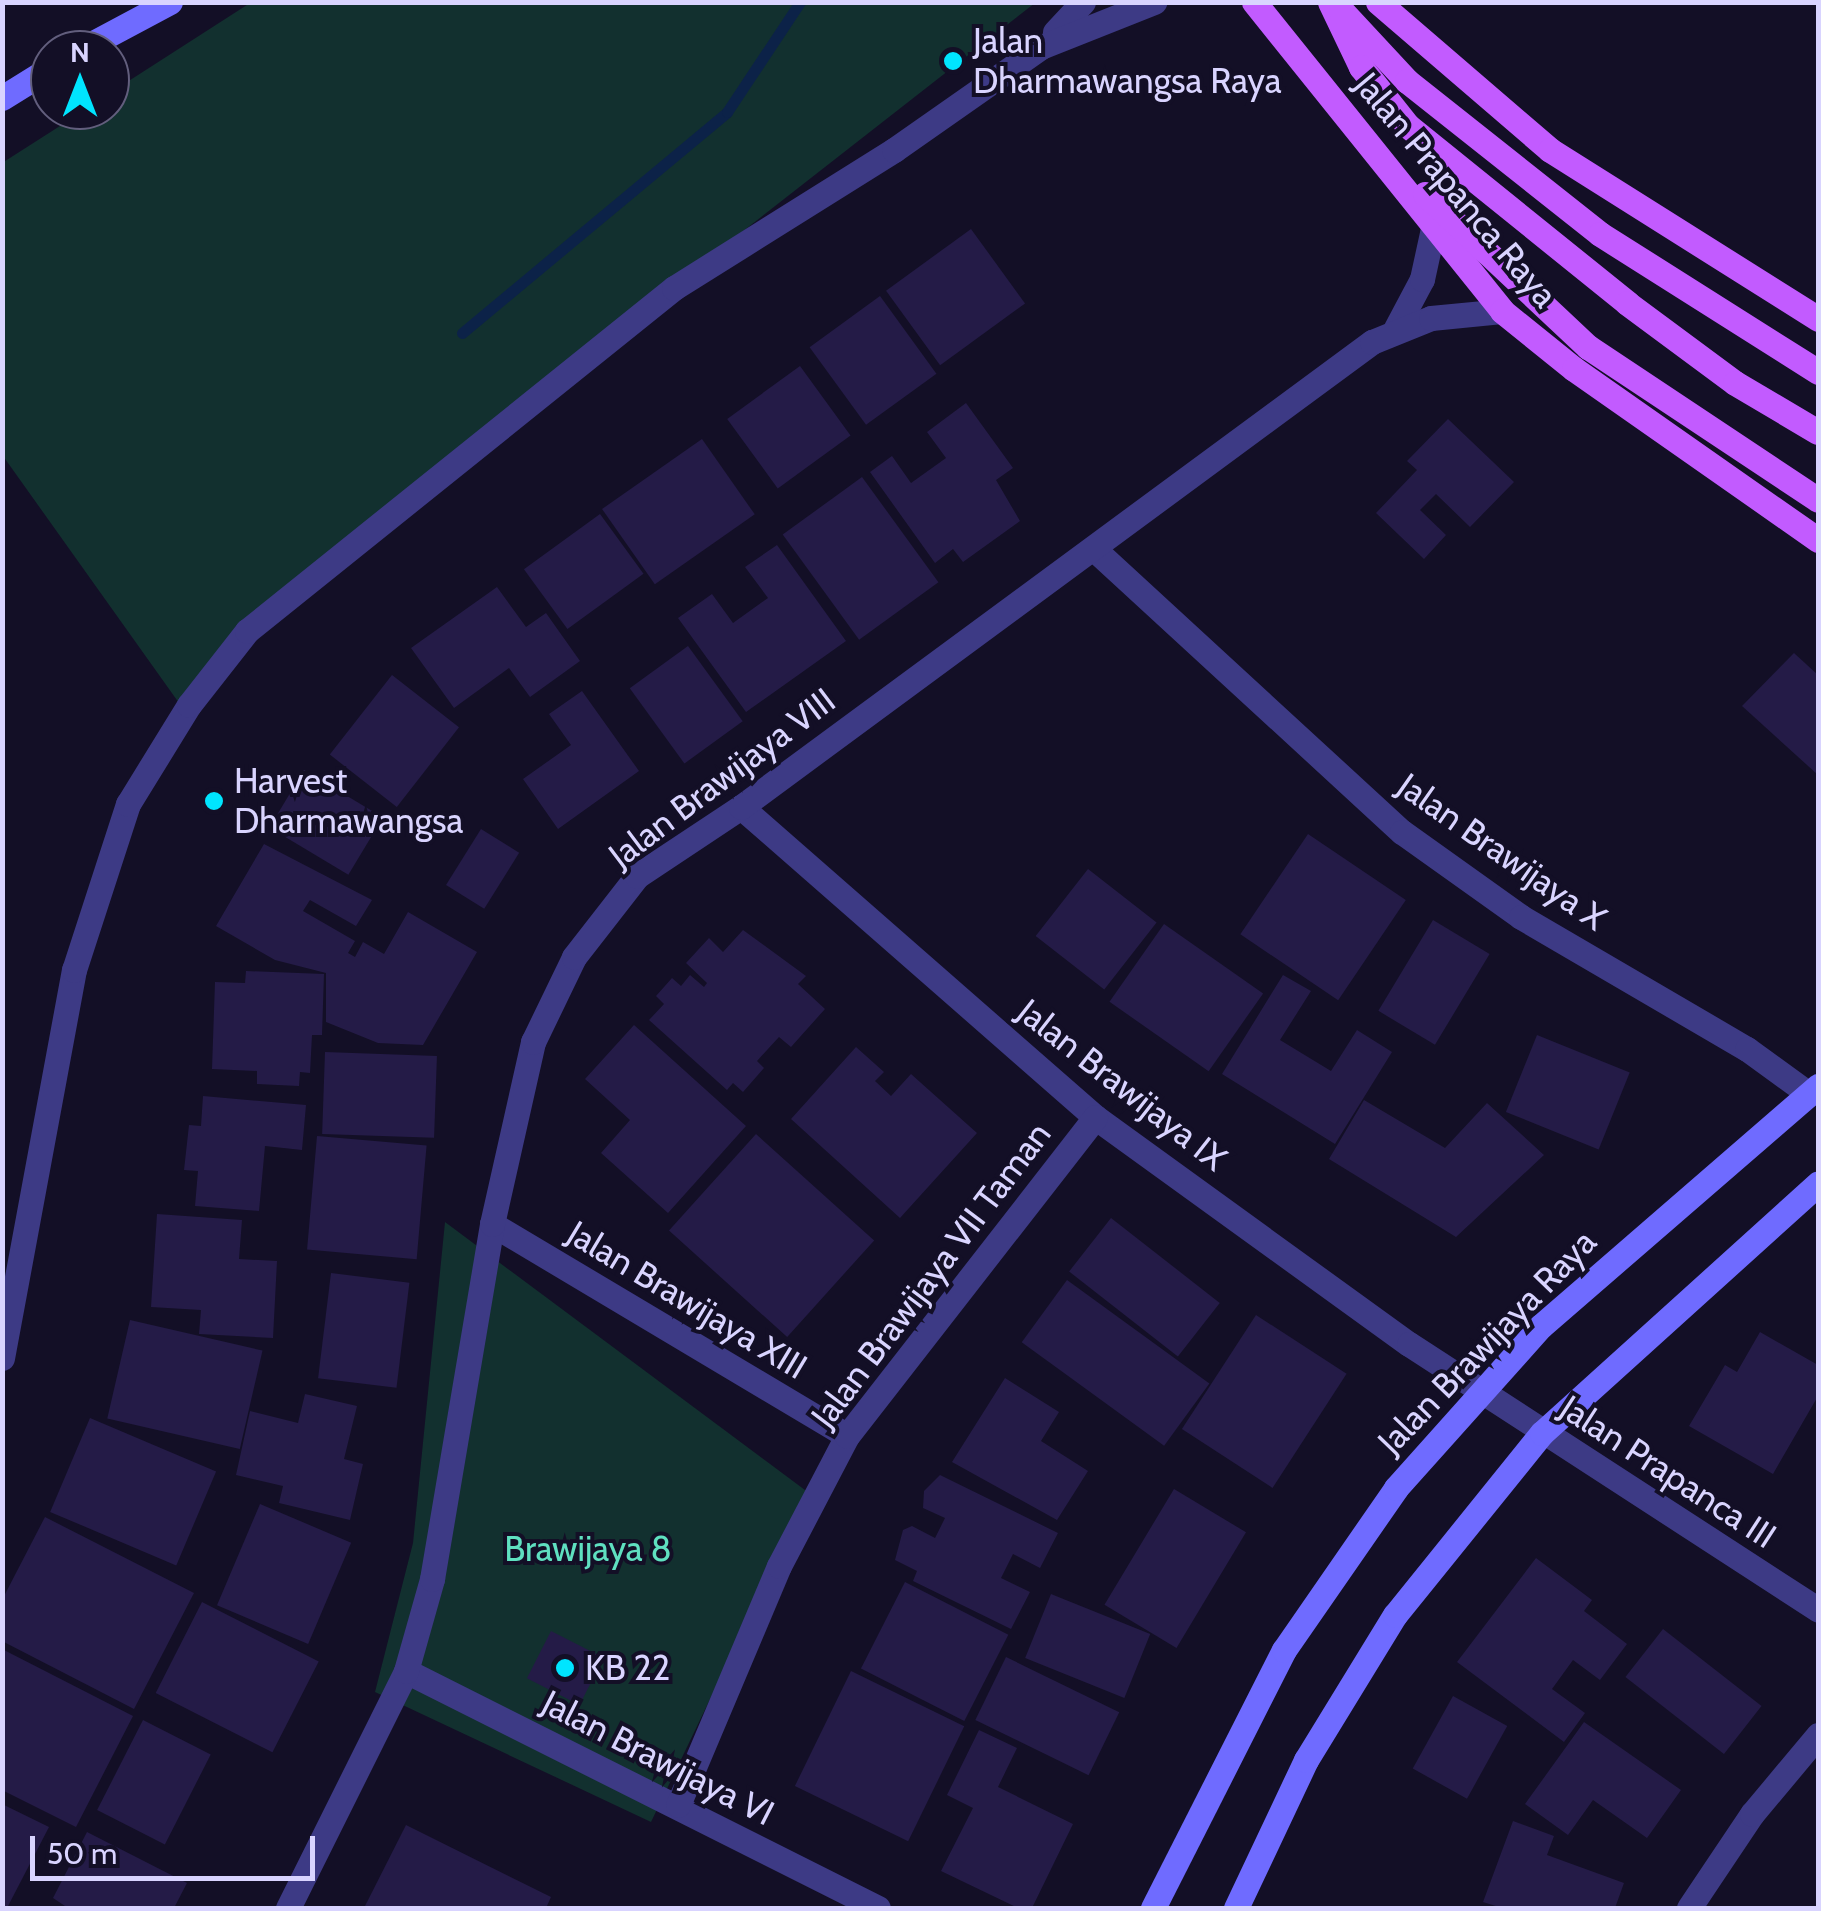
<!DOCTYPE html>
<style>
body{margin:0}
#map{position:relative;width:1821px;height:1911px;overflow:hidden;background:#130f26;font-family:Cabin,sans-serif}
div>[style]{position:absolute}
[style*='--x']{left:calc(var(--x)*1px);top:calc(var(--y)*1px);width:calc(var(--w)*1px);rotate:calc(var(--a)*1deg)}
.green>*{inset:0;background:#12302f}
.stream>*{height:11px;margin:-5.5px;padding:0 5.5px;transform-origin:5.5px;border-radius:5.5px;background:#0c2248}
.building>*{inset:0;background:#241b47;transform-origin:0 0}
.street>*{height:25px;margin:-12.5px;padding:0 12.5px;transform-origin:12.5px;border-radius:12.5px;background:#3d3a85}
.secondary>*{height:25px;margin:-12.5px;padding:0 12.5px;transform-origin:12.5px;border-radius:12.5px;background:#6f6bff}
.primary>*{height:25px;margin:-12.5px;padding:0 12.5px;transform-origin:12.5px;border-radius:12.5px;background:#c25bff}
.dots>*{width:28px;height:28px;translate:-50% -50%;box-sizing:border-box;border:5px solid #130f26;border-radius:50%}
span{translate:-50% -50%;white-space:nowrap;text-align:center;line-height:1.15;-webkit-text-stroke:8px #130f26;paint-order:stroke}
.poi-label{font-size:35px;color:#d9d4ff}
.left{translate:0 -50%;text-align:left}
.street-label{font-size:35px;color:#d9d4ff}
.park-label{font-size:35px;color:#5fe0c0}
.frame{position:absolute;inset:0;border:5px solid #d9d4ff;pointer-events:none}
.north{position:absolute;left:30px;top:30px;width:100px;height:100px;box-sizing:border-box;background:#130f26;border:2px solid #625e7d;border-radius:50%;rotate:0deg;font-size:28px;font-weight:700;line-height:40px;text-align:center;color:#d9d4ff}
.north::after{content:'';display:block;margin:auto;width:35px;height:45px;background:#00e5ff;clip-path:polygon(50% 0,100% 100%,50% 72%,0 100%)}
.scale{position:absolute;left:30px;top:1836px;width:285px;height:45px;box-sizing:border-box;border:5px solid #d9d4ff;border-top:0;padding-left:12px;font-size:30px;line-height:35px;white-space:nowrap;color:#d9d4ff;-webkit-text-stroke:8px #130f26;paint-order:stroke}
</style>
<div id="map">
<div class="green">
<div style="clip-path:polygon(250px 3px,1035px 3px,243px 622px,179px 703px,3px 456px,2px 163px,85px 110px,110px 110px,110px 93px)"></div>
<div style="clip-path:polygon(445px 1222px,809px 1493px,651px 1822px,375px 1692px,413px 1543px)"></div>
</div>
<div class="stream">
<div style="--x:462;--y:333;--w:345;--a:-39.8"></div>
<div style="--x:727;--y:112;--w:132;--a:-56.4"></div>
</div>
<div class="building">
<div style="left:971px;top:229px;width:92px;height:105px;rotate:54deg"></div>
<div style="left:880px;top:296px;width:96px;height:87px;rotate:54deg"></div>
<div style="left:800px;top:366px;width:86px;height:90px;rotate:54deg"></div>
<div style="clip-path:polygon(966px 403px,1013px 468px,996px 480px,1020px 521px,963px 562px,953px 549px,935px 563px,870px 472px,892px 456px,911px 483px,946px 458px,927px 432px)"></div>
<div style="clip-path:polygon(1448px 419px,1514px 482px,1470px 527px,1436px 494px,1420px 510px,1446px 535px,1424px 559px,1376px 513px,1417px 470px,1407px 461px)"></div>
<div style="left:702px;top:439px;width:92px;height:122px;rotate:55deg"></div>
<div style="left:862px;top:477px;width:130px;height:98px;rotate:54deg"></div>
<div style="left:600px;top:514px;width:74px;height:94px;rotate:54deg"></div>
<div style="clip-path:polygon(777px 545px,846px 641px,746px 712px,678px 618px,712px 594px,733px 623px,768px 598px,745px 567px)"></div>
<div style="clip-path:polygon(497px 587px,526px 627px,546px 613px,580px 661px,530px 697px,509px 668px,454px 708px,411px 648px)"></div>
<div style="left:688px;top:646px;width:93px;height:72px;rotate:54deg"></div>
<div style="clip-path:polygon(1794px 653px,1818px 675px,1818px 775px,1742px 706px)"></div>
<div style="left:392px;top:675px;width:85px;height:101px;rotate:38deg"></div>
<div style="clip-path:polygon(582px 691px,639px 771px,558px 829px,523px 779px,571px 745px,549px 714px)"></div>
<div style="left:304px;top:770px;width:92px;height:67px;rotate:31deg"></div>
<div style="left:481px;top:829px;width:45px;height:66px;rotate:32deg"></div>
<div style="left:1308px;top:834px;width:118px;height:121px;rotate:34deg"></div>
<div style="clip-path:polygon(264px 844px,372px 900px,356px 926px,310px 900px,303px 911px,355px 941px,348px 953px,355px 957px,363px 942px,384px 954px,408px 912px,477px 952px,423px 1045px,378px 1043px,326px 1022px,326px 973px,275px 960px,216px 926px)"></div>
<div style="left:1088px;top:869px;width:87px;height:85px;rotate:38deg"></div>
<div style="left:1433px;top:920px;width:66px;height:106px;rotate:31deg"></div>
<div style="left:1164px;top:924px;width:121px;height:95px;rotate:35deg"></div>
<div style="clip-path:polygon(743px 930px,806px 976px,798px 984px,825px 1009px,791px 1047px,779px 1037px,757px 1061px,764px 1068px,743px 1092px,733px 1083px,727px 1090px,649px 1020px,664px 1004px,656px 996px,672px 978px,681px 986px,690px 975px,704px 987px,707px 983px,686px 963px,709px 938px,723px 952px)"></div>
<div style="clip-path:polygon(246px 971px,324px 974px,322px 1035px,312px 1035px,310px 1073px,300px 1072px,299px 1086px,257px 1084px,257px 1071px,212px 1069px,215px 982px,245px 983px)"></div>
<div style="clip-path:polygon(1283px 975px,1311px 991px,1280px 1040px,1331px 1071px,1357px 1030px,1392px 1052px,1335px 1144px,1222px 1074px)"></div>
<div style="clip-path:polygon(634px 1025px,746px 1126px,668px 1213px,601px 1153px,630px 1120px,585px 1079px)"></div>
<div style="left:1537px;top:1035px;width:100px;height:83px;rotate:22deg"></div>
<div style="clip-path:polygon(856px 1047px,884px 1072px,875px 1081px,891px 1096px,911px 1074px,977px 1133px,900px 1218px,791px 1119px)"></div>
<div style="left:325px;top:1052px;width:112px;height:82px;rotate:2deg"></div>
<div style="clip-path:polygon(203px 1096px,306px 1105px,302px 1150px,265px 1146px,259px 1211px,195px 1206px,198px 1171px,184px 1170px,189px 1125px,201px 1126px)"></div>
<div style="clip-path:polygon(1364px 1100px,1445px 1148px,1487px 1103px,1544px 1155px,1456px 1237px,1329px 1159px)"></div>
<div style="left:756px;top:1134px;width:159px;height:130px;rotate:42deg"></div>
<div style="left:317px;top:1136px;width:110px;height:114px;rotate:5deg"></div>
<div style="clip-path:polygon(157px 1214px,242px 1220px,239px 1259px,277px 1261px,273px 1338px,199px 1334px,201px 1310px,151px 1307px)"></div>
<div style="left:1111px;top:1218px;width:138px;height:68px;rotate:38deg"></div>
<div style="left:331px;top:1273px;width:79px;height:106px;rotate:7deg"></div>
<div style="left:1067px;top:1280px;width:176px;height:77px;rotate:36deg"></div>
<div style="left:1256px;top:1315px;width:108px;height:136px;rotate:33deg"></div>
<div style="left:130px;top:1320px;width:136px;height:101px;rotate:13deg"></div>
<div style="clip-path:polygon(1760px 1332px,1818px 1365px,1818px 1396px,1773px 1474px,1689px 1426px,1725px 1365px,1737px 1372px)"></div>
<div style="clip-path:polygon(1005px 1378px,1059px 1412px,1041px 1441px,1088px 1471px,1057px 1520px,952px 1462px)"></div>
<div style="clip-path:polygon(305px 1394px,357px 1406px,344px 1459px,363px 1464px,350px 1520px,279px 1503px,283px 1486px,236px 1475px,250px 1411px,298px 1423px)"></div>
<div style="left:90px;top:1418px;width:137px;height:102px;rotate:23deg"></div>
<div style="clip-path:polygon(940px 1475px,1058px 1533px,1040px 1568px,1013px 1554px,1001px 1578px,1030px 1592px,1011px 1629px,913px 1581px,917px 1571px,895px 1560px,903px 1530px,912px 1526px,935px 1538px,945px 1518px,923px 1508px,924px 1491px)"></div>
<div style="left:1174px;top:1489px;width:84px;height:135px;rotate:31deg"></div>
<div style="left:260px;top:1504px;width:99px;height:110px;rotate:23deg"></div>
<div style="clip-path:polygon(45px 1517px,194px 1593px,134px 1709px,2px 1641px,2px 1600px)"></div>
<div style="clip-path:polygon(1536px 1558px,1592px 1600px,1584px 1611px,1627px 1644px,1600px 1680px,1573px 1660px,1552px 1689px,1585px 1713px,1564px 1742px,1457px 1662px)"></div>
<div style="left:905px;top:1582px;width:116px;height:97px;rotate:27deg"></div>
<div style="left:1051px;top:1594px;width:107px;height:69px;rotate:22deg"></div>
<div style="left:202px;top:1602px;width:131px;height:102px;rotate:27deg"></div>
<div style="left:1663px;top:1629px;width:125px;height:61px;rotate:38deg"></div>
<div style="left:551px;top:1631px;width:59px;height:53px;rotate:27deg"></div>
<div style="clip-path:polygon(2px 1649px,133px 1716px,76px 1827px,2px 1790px)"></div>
<div style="left:1006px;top:1657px;width:126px;height:70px;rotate:26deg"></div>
<div style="left:851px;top:1671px;width:126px;height:128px;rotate:26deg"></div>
<div style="left:1453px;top:1696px;width:62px;height:83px;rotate:29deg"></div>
<div style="left:143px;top:1720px;width:76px;height:101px;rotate:27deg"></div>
<div style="clip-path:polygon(1584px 1722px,1681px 1790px,1647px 1838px,1593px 1800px,1568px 1835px,1525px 1804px)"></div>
<div style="clip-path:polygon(979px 1730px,1017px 1748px,998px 1787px,1073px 1824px,1032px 1908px,1018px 1908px,941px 1871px,973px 1808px,947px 1795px)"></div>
<div style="clip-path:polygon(2px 1804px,49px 1827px,7px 1908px,2px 1906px)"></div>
<div style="clip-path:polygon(1513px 1821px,1554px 1836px,1547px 1855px,1624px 1883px,1615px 1908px,1502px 1908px,1483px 1902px)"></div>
<div style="clip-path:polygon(406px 1825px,551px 1897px,546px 1908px,364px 1908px)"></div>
<div style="clip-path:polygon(87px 1832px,187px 1883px,174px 1908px,68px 1908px,53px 1898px)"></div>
</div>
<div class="street">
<div style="--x:1055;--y:32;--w:41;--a:-47"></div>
<div style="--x:1396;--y:328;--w:55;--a:-62"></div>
<div style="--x:1422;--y:279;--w:56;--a:-77.7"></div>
<div style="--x:1094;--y:549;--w:418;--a:42.6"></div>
<div style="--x:1402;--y:832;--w:146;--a:35.5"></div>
<div style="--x:1521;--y:917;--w:262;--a:30.3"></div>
<div style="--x:1747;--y:1049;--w:77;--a:36"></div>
<div style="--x:741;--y:807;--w:471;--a:41.2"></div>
<div style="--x:1095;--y:1117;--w:387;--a:35.9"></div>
<div style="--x:1409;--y:1344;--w:488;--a:33"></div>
<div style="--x:492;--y:1224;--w:413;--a:30.8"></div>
<div style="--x:2;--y:1358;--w:395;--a:-79.5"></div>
<div style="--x:74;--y:970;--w:175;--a:-72"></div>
<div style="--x:128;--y:804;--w:116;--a:-58.4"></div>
<div style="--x:189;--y:705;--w:94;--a:-51.9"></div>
<div style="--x:247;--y:631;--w:548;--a:-38.77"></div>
<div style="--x:674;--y:288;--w:260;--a:-32.1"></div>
<div style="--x:894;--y:150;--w:179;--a:-35"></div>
<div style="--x:1041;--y:47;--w:122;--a:-21.7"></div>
<div style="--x:406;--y:1671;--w:528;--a:26.66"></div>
<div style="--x:678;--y:1805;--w:259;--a:-67.1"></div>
<div style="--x:779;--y:1566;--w:147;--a:-62.4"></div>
<div style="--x:847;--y:1436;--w:404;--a:-52.1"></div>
<div style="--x:288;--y:1908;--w:265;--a:-63.5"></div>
<div style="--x:406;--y:1671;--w:96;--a:-74.2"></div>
<div style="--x:432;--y:1579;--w:360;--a:-80.4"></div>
<div style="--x:492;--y:1224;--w:187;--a:-77.3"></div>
<div style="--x:533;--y:1042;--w:94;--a:-64.2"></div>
<div style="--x:574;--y:957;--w:103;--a:-52.1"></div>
<div style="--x:637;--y:876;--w:125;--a:-33.6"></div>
<div style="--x:741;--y:807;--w:784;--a:-36.39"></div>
<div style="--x:1372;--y:342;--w:64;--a:-22.1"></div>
<div style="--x:1431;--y:318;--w:71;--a:-5.6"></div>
<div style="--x:1689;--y:1908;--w:113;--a:-56.2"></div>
<div style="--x:1752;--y:1814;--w:103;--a:-50.1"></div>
</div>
<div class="secondary">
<div style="--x:80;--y:50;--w:102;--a:-28.1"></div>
<div style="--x:2;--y:98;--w:57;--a:-32"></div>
<div style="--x:1153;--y:1908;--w:289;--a:-63.1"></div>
<div style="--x:1284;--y:1650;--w:197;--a:-55.3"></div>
<div style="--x:1396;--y:1488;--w:217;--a:-48.2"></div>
<div style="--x:1541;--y:1326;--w:367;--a:-40.9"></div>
<div style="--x:1236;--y:1908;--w:164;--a:-64.7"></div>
<div style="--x:1306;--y:1760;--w:170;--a:-58.5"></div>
<div style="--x:1395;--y:1615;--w:234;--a:-51.1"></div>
<div style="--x:1542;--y:1433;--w:372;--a:-42.1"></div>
</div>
<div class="primary">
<div style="--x:1254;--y:2;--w:396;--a:51.2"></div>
<div style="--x:1502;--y:311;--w:92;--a:38.9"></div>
<div style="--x:1574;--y:369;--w:298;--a:35"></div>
<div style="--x:1330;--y:2;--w:72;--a:64.5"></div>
<div style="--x:1361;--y:67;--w:75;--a:51.5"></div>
<div style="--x:1408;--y:126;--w:282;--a:38.9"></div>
<div style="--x:1627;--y:303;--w:134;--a:36.5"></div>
<div style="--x:1735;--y:383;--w:96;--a:30.6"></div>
<div style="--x:1378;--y:2;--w:227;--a:40.7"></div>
<div style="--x:1550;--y:150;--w:317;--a:32.2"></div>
<div style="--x:1341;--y:10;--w:97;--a:47.1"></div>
<div style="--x:1407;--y:81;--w:246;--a:38.4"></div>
<div style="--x:1600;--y:234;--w:258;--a:32.3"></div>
<div style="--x:1425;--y:194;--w:224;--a:43.2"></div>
<div style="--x:1588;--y:347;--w:276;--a:33.6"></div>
</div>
<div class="dots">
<div style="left:953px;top:61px;background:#00e5ff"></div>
<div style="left:214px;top:801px;background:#00e5ff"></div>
<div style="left:565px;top:1668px;background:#00e5ff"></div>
</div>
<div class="poi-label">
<span class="left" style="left:973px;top:61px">Jalan<br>Dharmawangsa Raya</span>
<span class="left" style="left:234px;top:801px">Harvest<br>Dharmawangsa</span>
<span class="left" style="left:585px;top:1668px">KB 22</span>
</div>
<div class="street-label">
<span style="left:1456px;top:190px;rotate:50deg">Jalan Prapanca Raya</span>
<span style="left:722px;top:778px;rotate:-37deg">Jalan Brawijaya VIII</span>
<span style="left:1502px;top:852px;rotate:35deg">Jalan Brawijaya X</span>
<span style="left:1122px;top:1085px;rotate:38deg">Jalan Brawijaya IX</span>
<span style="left:931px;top:1275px;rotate:-53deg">Jalan Brawijaya VII Taman</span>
<span style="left:687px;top:1300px;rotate:31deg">Jalan Brawijaya XIII</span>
<span style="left:1487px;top:1342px;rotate:-46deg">Jalan Brawijaya Raya</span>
<span style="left:1668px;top:1472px;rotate:33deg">Jalan Prapanca III</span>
<span style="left:658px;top:1758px;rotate:27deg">Jalan Brawijaya VI</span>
</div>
<div class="park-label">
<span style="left:588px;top:1549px">Brawijaya 8</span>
</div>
<div class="frame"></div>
<div class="north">N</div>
<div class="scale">50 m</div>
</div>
